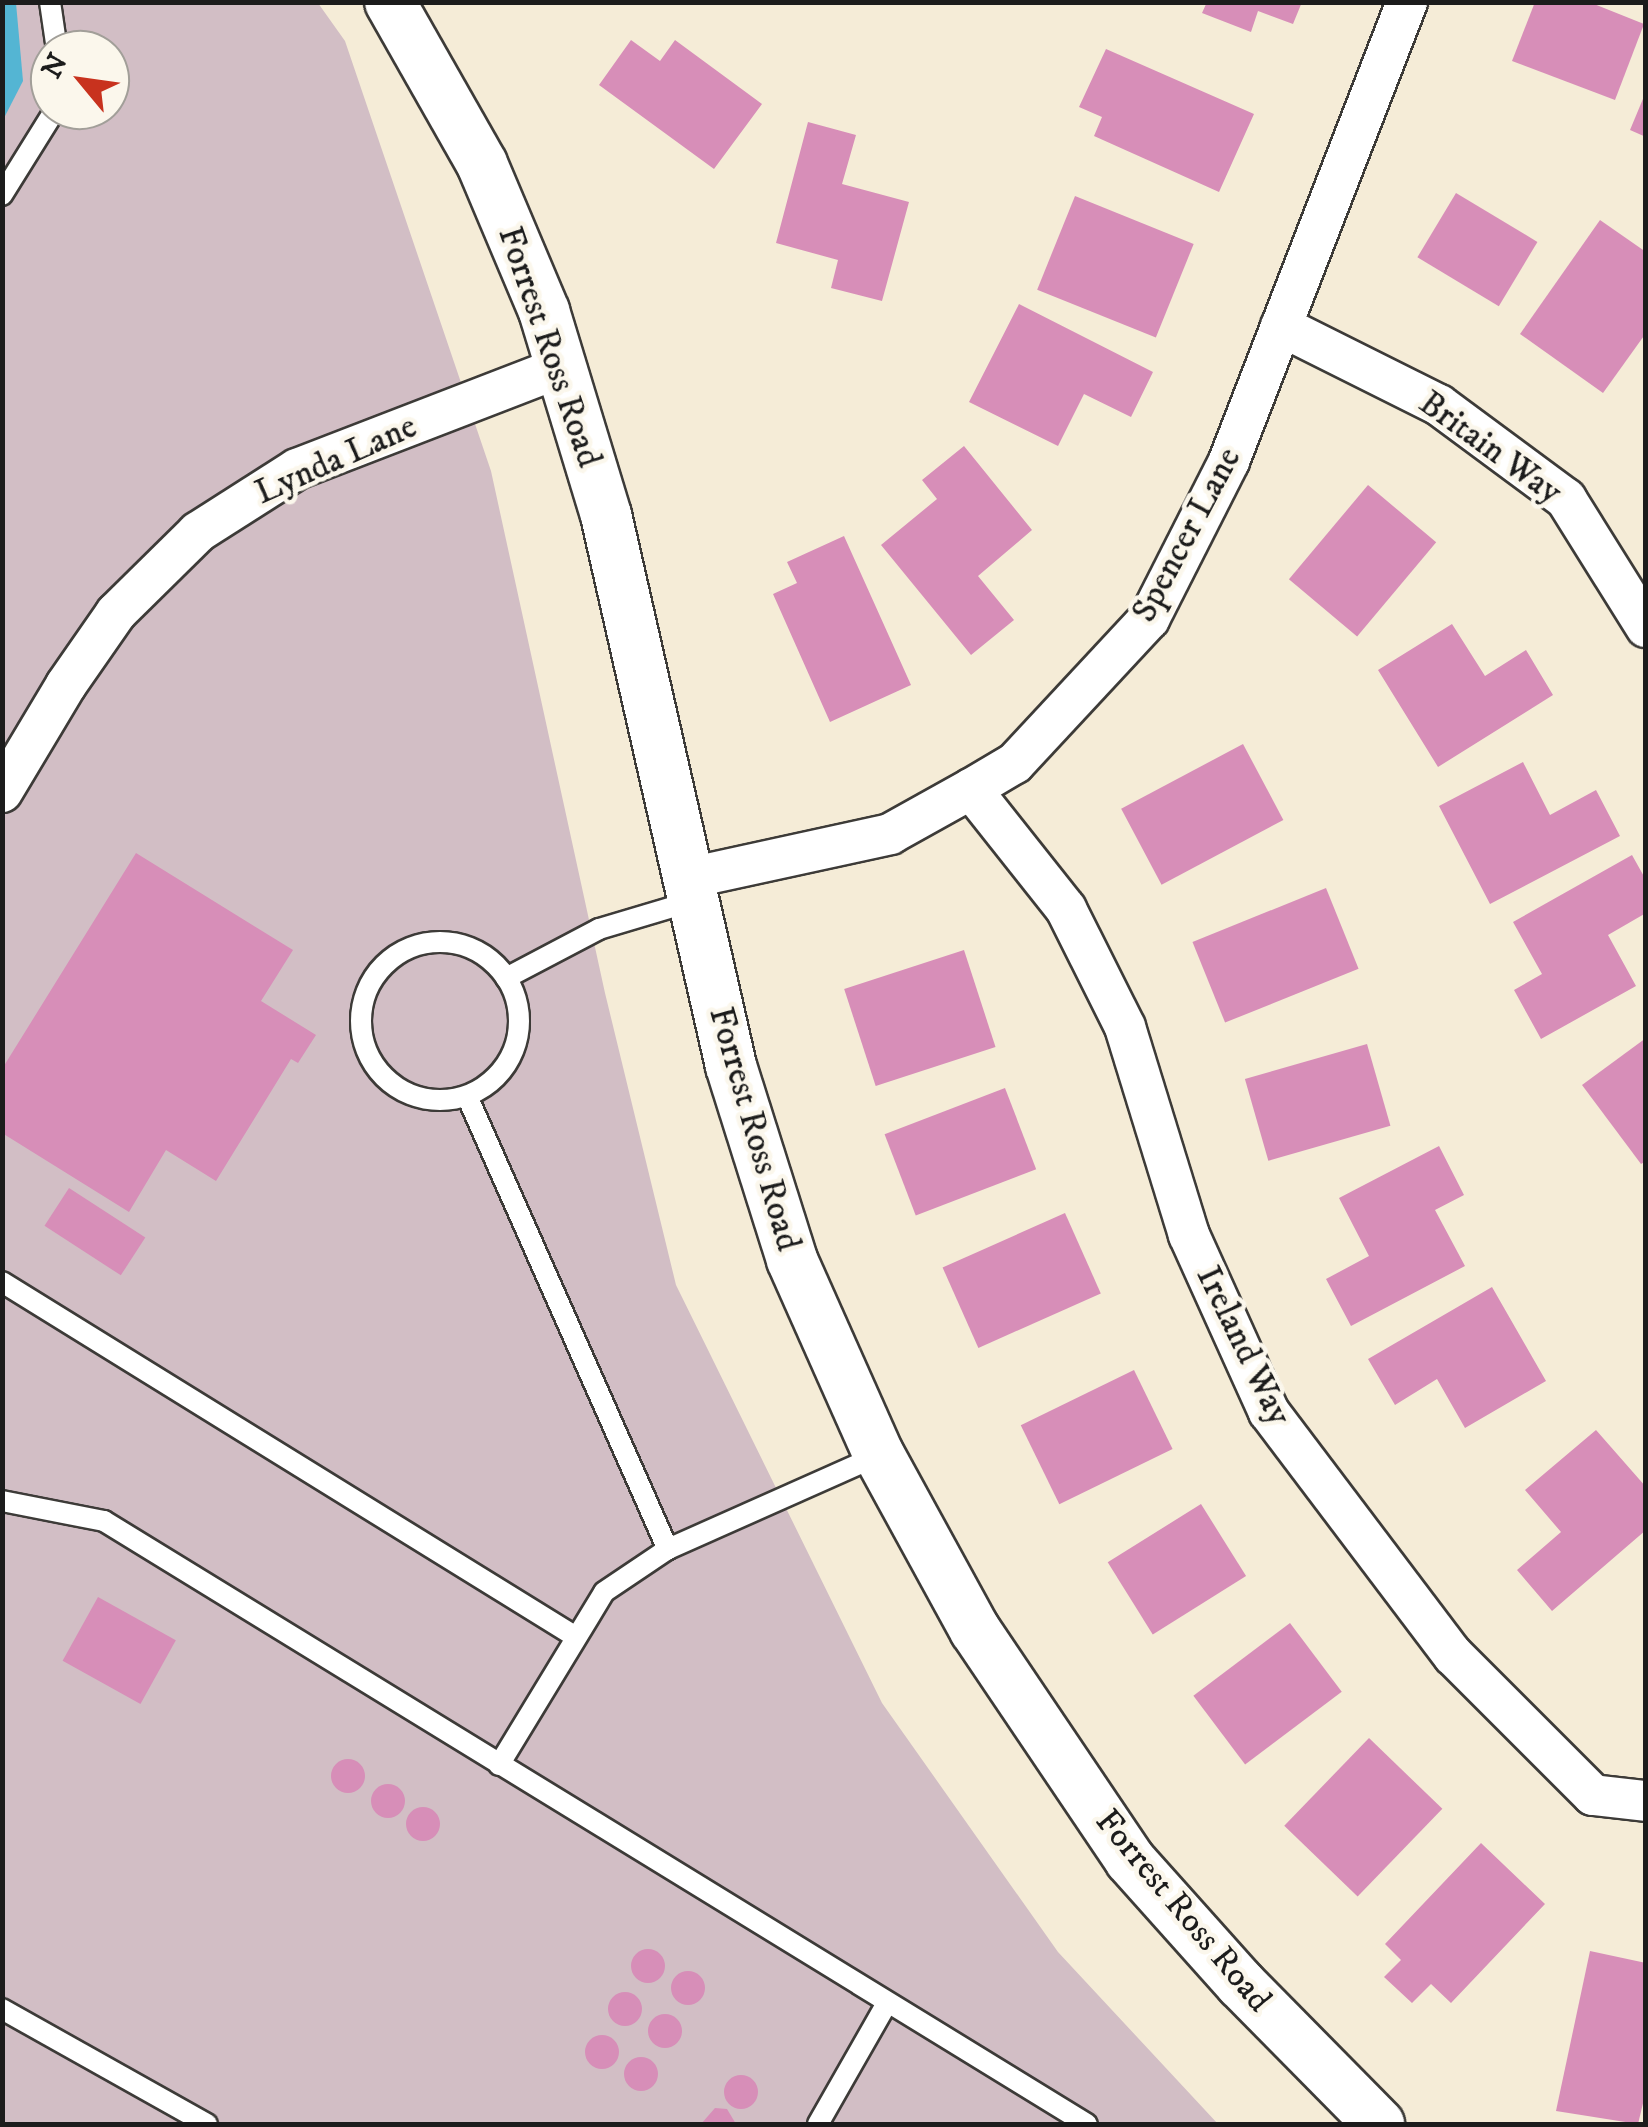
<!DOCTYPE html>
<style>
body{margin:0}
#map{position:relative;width:1648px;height:2127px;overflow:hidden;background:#f5ecd7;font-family:"IM FELL DW Pica",serif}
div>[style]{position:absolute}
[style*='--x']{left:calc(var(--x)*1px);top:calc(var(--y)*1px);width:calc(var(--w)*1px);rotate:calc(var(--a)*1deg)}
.industrial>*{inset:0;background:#d2bec5}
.water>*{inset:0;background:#54b5d3}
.building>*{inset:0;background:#d78eb8;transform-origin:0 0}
.round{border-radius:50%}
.roads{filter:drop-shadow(2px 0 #3d3b38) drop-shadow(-2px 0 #3d3b38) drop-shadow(0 2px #3d3b38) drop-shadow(0 -2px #3d3b38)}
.service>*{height:20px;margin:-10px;padding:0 10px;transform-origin:10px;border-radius:10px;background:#fff}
.service>.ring{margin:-10px;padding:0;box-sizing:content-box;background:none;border:20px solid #fff;border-radius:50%}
.minor>*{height:40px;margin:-20px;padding:0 20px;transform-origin:20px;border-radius:20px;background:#fff}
.tertiary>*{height:50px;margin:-25px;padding:0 25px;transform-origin:25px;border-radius:25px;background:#fff}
span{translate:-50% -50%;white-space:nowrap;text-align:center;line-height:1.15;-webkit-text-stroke:9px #fbf7ec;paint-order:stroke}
.street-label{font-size:35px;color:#1c1c1c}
.frame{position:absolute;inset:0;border:5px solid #1c1c1c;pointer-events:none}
.north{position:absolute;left:30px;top:30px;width:100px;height:100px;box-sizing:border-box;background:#fbf7ec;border:2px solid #a29f99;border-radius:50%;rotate:299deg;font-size:28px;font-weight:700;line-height:40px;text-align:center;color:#1c1c1c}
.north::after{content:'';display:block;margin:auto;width:35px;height:45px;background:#c8321e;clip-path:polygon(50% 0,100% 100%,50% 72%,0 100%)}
</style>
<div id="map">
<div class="industrial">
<div style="clip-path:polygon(evenodd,3px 3px,318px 3px,345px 41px,491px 471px,605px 993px,676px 1285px,882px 1703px,1058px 1952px,1218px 2124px,3px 2124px,3px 3px,50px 50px,110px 50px,110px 110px,50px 110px,50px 50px)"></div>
</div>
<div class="water">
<div style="clip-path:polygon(3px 2px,16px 3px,23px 81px,3px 120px)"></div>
</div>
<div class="building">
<div style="clip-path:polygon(1207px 2px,1302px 2px,1293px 24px,1258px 11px,1251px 32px,1202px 13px)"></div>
<div style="clip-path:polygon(1535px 2px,1589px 2px,1644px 24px,1615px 100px,1512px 61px)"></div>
<div style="clip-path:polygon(631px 40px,660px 61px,675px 40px,762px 104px,714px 169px,599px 85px)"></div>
<div style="clip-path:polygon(1106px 49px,1254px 114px,1219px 192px,1094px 136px,1102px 117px,1079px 107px)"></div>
<div style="clip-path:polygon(1645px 94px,1646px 94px,1646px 137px,1630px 130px)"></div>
<div style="clip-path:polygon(808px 122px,856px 135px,842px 184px,909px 202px,882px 301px,831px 288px,838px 260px,776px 243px)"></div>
<div style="left:1456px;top:193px;width:95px;height:75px;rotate:31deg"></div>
<div style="left:1075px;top:196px;width:128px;height:101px;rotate:22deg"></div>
<div style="clip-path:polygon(1600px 220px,1646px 252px,1646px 333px,1603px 393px,1520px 334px)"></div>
<div style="clip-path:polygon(1019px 304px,1153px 372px,1131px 417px,1084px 394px,1058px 446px,969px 402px)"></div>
<div style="clip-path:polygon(964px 446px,1032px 530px,978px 576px,1014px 620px,971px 655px,881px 545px,937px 499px,922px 480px)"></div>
<div style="left:1368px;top:485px;width:89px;height:123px;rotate:40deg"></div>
<div style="clip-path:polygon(844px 536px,911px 685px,830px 722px,773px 594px,797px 583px,787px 562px)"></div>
<div style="clip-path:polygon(1452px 624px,1485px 676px,1526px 650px,1553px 695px,1438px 767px,1378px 670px)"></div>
<div style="left:1243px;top:744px;width:86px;height:138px;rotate:62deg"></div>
<div style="clip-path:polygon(1523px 762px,1550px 815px,1596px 790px,1620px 836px,1490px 904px,1439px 806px)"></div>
<div style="clip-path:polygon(136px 853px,293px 950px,261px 1001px,316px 1035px,298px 1063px,291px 1059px,216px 1181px,166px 1150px,129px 1212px,2px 1133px,2px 1069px)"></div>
<div style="clip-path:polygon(1632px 855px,1646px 880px,1646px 913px,1608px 935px,1636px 986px,1541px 1039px,1514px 990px,1542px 974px,1513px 922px)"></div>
<div style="left:1326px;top:888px;width:87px;height:144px;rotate:68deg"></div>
<div style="left:964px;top:950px;width:102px;height:126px;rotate:72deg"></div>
<div style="clip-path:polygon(1646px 1038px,1646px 1161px,1641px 1164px,1582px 1085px)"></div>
<div style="left:1367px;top:1044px;width:85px;height:127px;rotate:74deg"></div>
<div style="left:1005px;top:1088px;width:87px;height:129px;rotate:69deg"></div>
<div style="clip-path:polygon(1439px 1146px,1464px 1195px,1435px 1210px,1465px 1266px,1351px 1326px,1326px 1279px,1369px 1256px,1339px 1198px)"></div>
<div style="left:69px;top:1188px;width:91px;height:45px;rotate:33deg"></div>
<div style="left:1065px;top:1213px;width:88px;height:134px;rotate:66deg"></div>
<div style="clip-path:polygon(1492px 1287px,1546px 1381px,1465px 1428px,1437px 1379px,1395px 1405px,1368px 1359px)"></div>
<div style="left:1134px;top:1370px;width:88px;height:126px;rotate:64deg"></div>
<div style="clip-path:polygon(1596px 1430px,1646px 1487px,1646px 1530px,1552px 1611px,1517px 1570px,1561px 1532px,1525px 1490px)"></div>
<div style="left:1201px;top:1504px;width:85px;height:110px;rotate:58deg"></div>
<div style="left:98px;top:1597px;width:89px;height:73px;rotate:29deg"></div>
<div style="left:1290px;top:1623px;width:86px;height:121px;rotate:53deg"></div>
<div style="left:1369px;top:1738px;width:102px;height:122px;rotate:44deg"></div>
<div class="round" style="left:331px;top:1759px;width:34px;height:34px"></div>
<div class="round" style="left:371px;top:1784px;width:34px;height:34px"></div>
<div class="round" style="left:406px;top:1807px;width:34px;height:34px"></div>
<div style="clip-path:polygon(1481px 1843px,1545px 1904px,1451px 2003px,1431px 1984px,1412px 2003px,1384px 1977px,1401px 1960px,1385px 1944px)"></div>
<div class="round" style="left:631px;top:1949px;width:34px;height:34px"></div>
<div style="clip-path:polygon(1590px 1951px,1646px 1963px,1646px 2091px,1638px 2124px,1556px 2111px)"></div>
<div class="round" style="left:671px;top:1971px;width:34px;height:34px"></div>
<div class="round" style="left:608px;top:1992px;width:34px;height:34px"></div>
<div class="round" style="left:648px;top:2014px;width:34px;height:34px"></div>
<div class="round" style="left:585px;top:2035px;width:34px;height:34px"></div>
<div class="round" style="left:624px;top:2057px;width:34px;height:34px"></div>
<div class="round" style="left:724px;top:2075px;width:34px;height:34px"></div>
<div style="clip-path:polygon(715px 2108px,727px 2109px,736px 2124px,701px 2124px)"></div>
</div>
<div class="roads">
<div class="service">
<div style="--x:50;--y:2;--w:49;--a:81.7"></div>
<div style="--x:2;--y:195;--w:100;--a:-58.1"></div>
<div class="ring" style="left:361px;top:942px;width:138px;height:138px"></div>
<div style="--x:506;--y:978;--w:105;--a:-27.8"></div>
<div style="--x:599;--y:929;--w:98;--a:-16.6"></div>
<div style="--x:467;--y:1096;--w:496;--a:66.1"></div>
<div style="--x:668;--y:1549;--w:229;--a:-24"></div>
<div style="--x:2;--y:1282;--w:675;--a:31.74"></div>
<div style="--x:2;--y:1501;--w:104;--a:11.1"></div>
<div style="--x:104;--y:1521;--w:1153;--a:31.53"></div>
<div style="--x:499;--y:1765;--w:202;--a:-58.7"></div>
<div style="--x:604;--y:1592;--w:77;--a:-33.9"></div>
<div style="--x:2;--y:2009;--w:235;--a:29.3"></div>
<div style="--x:818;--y:2124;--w:139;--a:-60.3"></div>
</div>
<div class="minor">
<div style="--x:1281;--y:326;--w:177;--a:26.6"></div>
<div style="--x:1439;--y:405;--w:158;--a:36.5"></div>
<div style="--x:1566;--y:499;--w:151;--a:58"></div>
<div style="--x:971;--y:789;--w:153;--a:51.6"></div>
<div style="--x:1066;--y:909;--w:132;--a:63.4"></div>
<div style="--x:1125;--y:1027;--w:218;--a:72.9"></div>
<div style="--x:1189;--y:1235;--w:194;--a:65.7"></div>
<div style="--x:1269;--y:1412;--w:305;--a:52.9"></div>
<div style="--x:1453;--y:1655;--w:198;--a:45"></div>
<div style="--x:1593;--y:1795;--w:53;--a:6.5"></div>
<div style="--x:2;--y:792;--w:125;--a:-59.1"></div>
<div style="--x:66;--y:685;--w:88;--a:-55.2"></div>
<div style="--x:116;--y:613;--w:115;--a:-44.6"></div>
<div style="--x:198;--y:532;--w:117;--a:-32.5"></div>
<div style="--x:297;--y:469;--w:283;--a:-21.1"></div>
<div style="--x:689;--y:878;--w:206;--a:-12.3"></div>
<div style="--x:890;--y:834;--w:93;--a:-29.1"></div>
<div style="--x:971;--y:789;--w:51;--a:-30.6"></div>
<div style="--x:1015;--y:763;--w:197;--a:-47.1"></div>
<div style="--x:1149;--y:619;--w:177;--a:-63.1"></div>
<div style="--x:1229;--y:461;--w:492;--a:-68.8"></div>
</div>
<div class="tertiary">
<div style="--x:390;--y:2;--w:186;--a:60.4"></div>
<div style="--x:482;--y:164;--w:160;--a:67.1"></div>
<div style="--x:544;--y:311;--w:213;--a:73.1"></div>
<div style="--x:606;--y:515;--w:565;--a:77.22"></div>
<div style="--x:731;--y:1066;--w:203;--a:72.5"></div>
<div style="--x:792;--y:1260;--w:214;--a:66"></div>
<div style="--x:879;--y:1455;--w:200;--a:61.3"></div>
<div style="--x:975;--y:1630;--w:277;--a:56"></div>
<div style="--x:1130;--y:1860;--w:166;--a:48.2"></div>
<div style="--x:1241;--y:1984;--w:197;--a:45.4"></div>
</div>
</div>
<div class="street-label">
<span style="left:549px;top:347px;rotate:71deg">Forrest Ross Road</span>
<span style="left:1490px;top:448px;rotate:36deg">Britain Way</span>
<span style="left:336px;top:460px;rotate:-24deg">Lynda Lane</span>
<span style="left:1187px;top:535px;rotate:-62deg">Spencer Lane</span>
<span style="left:754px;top:1129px;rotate:74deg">Forrest Ross Road</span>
<span style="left:1243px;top:1346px;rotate:64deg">Ireland Way</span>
<span style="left:1183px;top:1911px;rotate:50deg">Forrest Ross Road</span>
</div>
<div class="frame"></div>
<div class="north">N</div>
</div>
